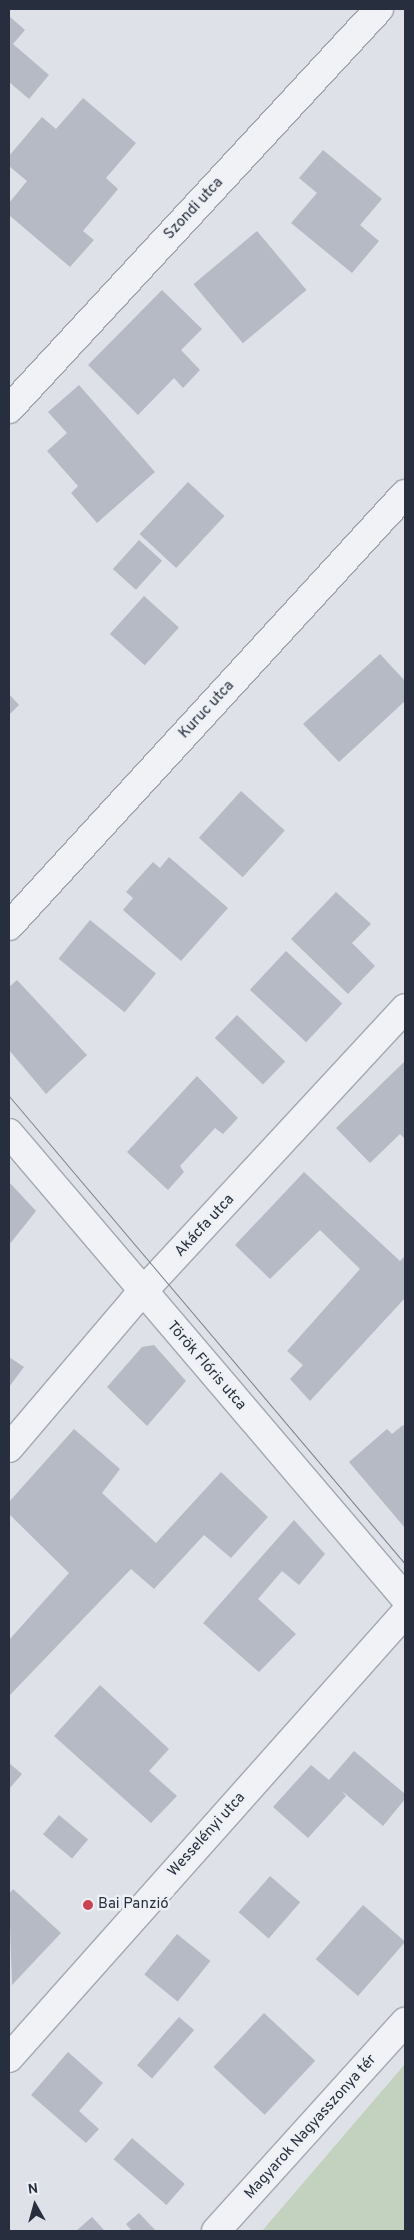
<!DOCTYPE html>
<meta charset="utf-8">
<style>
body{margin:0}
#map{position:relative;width:414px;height:2240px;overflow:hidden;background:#dee1e7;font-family:Overpass,sans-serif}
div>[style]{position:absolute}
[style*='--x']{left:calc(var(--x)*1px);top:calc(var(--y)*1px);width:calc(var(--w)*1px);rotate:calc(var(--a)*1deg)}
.green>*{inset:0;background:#c3d1bf}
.building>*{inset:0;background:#b5bac4;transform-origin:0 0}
.roads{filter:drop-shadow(1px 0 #a3a8b1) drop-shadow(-1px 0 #a3a8b1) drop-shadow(0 1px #a3a8b1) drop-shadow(0 -1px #a3a8b1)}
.minor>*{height:28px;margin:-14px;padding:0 14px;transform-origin:14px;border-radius:14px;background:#f0f2f6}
.tram>*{height:1px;margin:-0.5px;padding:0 0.5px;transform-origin:0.5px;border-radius:0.5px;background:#788091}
.dots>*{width:14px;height:14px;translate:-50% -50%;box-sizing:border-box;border:2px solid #edf0f5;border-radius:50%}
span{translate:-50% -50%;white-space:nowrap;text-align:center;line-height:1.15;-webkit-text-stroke:5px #edf0f5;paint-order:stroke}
.street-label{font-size:15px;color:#272f3e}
.poi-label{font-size:15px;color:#272f3e}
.left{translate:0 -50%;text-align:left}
.frame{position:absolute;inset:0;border:10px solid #272f3e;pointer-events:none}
.north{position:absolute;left:10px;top:2180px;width:50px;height:50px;-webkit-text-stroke:4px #edf0f5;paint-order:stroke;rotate:353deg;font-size:14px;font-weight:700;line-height:20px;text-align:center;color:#272f3e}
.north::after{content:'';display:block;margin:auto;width:18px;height:22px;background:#272f3e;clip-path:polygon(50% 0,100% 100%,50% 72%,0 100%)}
</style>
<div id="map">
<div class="green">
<div style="clip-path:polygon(405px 2064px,405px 2231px,262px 2231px)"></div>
</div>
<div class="building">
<div style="clip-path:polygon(9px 16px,25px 30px,13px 44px,49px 75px,29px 99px,9px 82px)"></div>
<div style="clip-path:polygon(83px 98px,136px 143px,106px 178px,118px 189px,83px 231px,94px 240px,70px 267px,9px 215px,9px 203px,27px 181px,9px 166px,9px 156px,42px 117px,56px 129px)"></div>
<div style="clip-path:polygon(323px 150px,382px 199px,360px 225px,379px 241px,352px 273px,291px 223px,317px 193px,299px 178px)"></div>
<div style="left:257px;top:231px;width:77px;height:83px;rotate:50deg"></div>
<div style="clip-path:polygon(162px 290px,202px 329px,181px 350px,200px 370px,183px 388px,174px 378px,138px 415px,88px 365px)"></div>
<div style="clip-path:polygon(79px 385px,155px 472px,97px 523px,71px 493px,78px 486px,47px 451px,67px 433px,48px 412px)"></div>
<div style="left:188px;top:482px;width:50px;height:71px;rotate:43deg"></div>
<div style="left:139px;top:540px;width:31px;height:39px;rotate:42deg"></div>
<div style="left:144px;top:596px;width:47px;height:51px;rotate:42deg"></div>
<div style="clip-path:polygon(380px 654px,405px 681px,405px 701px,339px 762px,303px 724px)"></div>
<div style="clip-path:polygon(9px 694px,19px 705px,9px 715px)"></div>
<div style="left:241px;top:791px;width:59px;height:63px;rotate:42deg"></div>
<div style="clip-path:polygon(169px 857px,228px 908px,181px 961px,123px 910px,133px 898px,126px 892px,153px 862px,160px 868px)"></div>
<div style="clip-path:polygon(336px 892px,371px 924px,352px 943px,375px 966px,348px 994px,291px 939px)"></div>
<div style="left:90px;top:920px;width:85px;height:50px;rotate:39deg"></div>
<div style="left:286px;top:951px;width:77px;height:53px;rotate:43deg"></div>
<div style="clip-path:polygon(17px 980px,87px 1055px,46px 1094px,9px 1050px,9px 987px)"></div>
<div style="left:237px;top:1015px;width:67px;height:32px;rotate:44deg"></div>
<div style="clip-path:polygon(405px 1061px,405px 1139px,400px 1134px,370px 1163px,336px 1128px)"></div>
<div style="clip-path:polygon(197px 1076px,238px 1118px,223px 1134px,215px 1128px,180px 1166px,184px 1172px,168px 1190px,127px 1152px)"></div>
<div style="clip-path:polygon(304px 1172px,400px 1261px,405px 1256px,405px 1298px,310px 1401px,290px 1379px,303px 1365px,287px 1351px,360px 1269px,320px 1230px,270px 1279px,235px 1245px)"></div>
<div style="clip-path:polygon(9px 1182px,36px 1211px,9px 1245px)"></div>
<div style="clip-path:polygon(154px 1345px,186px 1381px,147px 1426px,107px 1387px,142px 1347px)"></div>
<div style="clip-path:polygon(9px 1357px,24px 1367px,9px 1387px)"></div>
<div style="clip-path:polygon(403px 1425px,405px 1427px,405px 1528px,349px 1462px,387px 1429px,392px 1434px)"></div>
<div style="clip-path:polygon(74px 1429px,120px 1469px,102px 1493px,156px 1543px,221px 1472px,268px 1517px,231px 1558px,204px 1535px,154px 1589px,131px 1569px,9px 1696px,9px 1640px,69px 1573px,9px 1514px,9px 1502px)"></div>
<div style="clip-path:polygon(294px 1520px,325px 1554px,299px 1585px,282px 1571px,258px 1599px,296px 1634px,259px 1672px,203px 1623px)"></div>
<div style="clip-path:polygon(100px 1685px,169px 1749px,149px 1771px,177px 1796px,151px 1823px,54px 1736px)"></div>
<div style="clip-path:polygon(354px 1751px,405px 1794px,405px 1799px,383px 1826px,342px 1791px,346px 1796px,308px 1838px,273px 1807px,311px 1765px,329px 1780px)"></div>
<div style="clip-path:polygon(9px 1763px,22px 1774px,9px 1789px)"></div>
<div style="left:59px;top:1815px;width:38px;height:25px;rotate:40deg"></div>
<div style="left:270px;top:1876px;width:40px;height:48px;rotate:41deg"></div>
<div style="clip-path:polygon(13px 1889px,61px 1933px,12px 1985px,9px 1894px)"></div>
<div style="left:363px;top:1905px;width:56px;height:72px;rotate:41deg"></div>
<div style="left:177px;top:1934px;width:43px;height:52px;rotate:39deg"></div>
<div style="left:264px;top:2013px;width:70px;height:74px;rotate:43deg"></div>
<div style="left:179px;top:2017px;width:20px;height:64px;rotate:41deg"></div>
<div style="clip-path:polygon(68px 2052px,103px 2083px,79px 2111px,99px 2129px,86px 2143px,31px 2095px)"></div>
<div style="left:132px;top:2138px;width:70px;height:28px;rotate:41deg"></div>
<div style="clip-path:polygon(139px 2213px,156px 2231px,132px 2231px,126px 2224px)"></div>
<div style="clip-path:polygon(92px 2217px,105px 2231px,76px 2231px)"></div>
</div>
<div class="roads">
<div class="minor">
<div style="--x:9;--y:409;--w:545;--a:-47.23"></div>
<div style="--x:9;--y:926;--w:586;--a:-47.49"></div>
<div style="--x:9;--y:1133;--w:611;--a:49.58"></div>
<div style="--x:9;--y:1448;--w:193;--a:-49.6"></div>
<div style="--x:134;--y:1301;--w:399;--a:-47.2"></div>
<div style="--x:9;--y:2058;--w:596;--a:-48.33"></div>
<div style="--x:216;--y:2231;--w:282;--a:-47.9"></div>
</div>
</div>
<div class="tram">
<div style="--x:9;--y:1096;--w:613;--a:49.76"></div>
</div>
<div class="dots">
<div style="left:88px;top:1905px;background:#cb4453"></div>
</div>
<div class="street-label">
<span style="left:194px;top:209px;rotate:-47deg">Szondi utca</span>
<span style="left:207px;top:710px;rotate:-47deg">Kuruc utca</span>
<span style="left:205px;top:1226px;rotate:-47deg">Akácfa utca</span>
<span style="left:206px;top:1366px;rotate:49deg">Török Flóris utca</span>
<span style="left:207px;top:1835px;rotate:-48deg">Wesselényi utca</span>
<span style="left:311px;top:2127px;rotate:-48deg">Magyarok Nagyasszonya tér</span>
</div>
<div class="poi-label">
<span class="left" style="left:98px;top:1905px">Bai Panzió</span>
</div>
<div class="frame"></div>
<div class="north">N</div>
</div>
